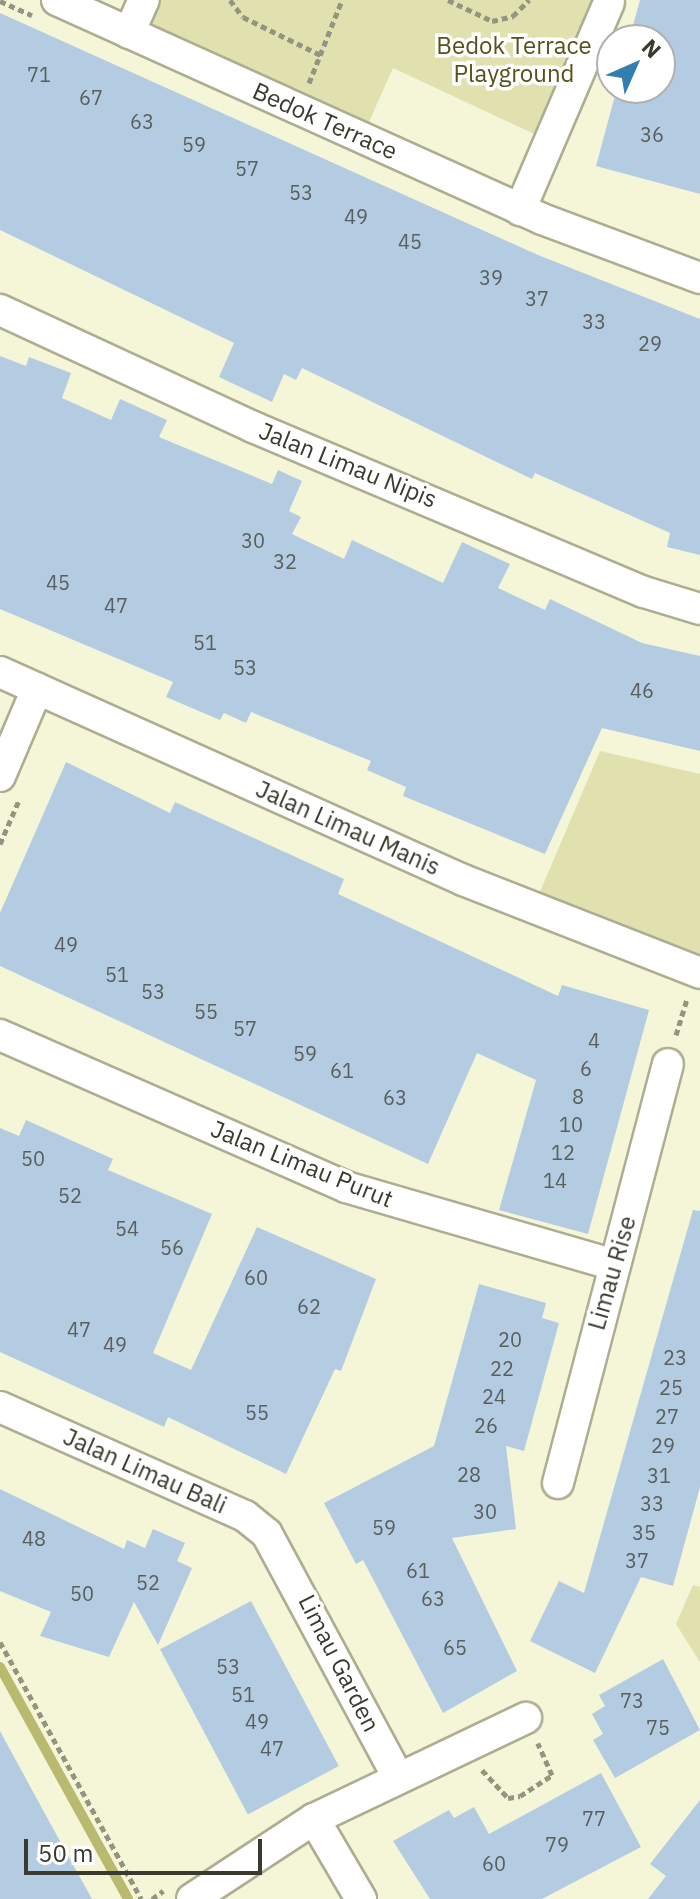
<!DOCTYPE html>
<style>
body{margin:0}
#map{position:relative;width:700px;height:1899px;overflow:hidden;background:#f5f6d8;font-family:"IBM Plex Sans",sans-serif}
div>[style]{position:absolute}
[style*='--x']{left:calc(var(--x)*1px);top:calc(var(--y)*1px);width:calc(var(--w)*1px);rotate:calc(var(--a)*1deg)}
.green>*{inset:0;background:#e0e1ae}
.stream>*{height:10px;margin:-5px;padding:0 5px;transform-origin:5px;border-radius:5px;background:#b9ba70}
.building>*{inset:0;background:#b3cce1;transform-origin:0 0}
.path>*{height:5px;margin-top:-2.5px;transform-origin:0;background:repeating-linear-gradient(90deg,#949580 0 6px,transparent 0 10px)}
.roads{filter:drop-shadow(2px 0 #adae91) drop-shadow(-2px 0 #adae91) drop-shadow(0 2px #adae91) drop-shadow(0 -2px #adae91)}
.minor>*{height:30px;margin:-15px;padding:0 15px;transform-origin:15px;border-radius:15px;background:#fff}
span{translate:-50% -50%;white-space:nowrap;text-align:center;line-height:1.15;-webkit-text-stroke:7px #fff;paint-order:stroke}
.number-label{font-size:20px;color:#585f5c}
.number-label span{-webkit-text-stroke-width:0}
.park-label{font-size:24px;color:#54531c}
.street-label{font-size:24px;color:#3a3b2f}
.north{position:absolute;left:596px;top:24px;width:80px;height:80px;box-sizing:border-box;background:#fff;border:2px solid #b0b1ac;border-radius:50%;rotate:45deg;font-size:22px;font-weight:700;line-height:32px;text-align:center;color:#3a3b2f}
.north::after{content:'';display:block;margin:auto;width:28px;height:36px;background:#337eb1;clip-path:polygon(50% 0,100% 100%,50% 72%,0 100%)}
.scale{position:absolute;left:24px;top:1839px;width:238px;height:36px;box-sizing:border-box;border:4px solid #3a3b2f;border-top:0;padding-left:10px;font-size:24px;line-height:28px;white-space:nowrap;color:#3a3b2f;-webkit-text-stroke:6px #fff;paint-order:stroke}
</style>
<div id="map">
<div class="green">
<div style="clip-path:polygon(149px 0,605px 0,545px 139px,393px 68px,364px 133px,136px 30px)"></div>
<div style="clip-path:polygon(600px 751px,700px 774px,700px 957px,539px 894px)"></div>
<div style="clip-path:polygon(693px 1585px,700px 1587px,700px 1662px,676px 1624px)"></div>
</div>
<div class="stream">
<div style="--x:0;--y:1667;--w:265;--a:61.1"></div>
</div>
<div class="building">
<div style="clip-path:polygon(640px 0,700px 0,700px 194px,596px 166px,617px 88px,660px 88px,660px 40px,629px 40px)"></div>
<div style="clip-path:polygon(0 13px,538px 255px,700px 319px,700px 555px,667px 547px,670px 533px,535px 473px,532px 479px,302px 368px,296px 380px,284px 374px,272px 402px,219px 377px,234px 343px,0 230px)"></div>
<div style="clip-path:polygon(0 356px,26px 366px,29px 357px,71px 373px,62px 398px,111px 420px,120px 399px,167px 420px,159px 437px,272px 484px,278px 470px,302px 481px,289px 511px,301px 517px,292px 534px,344px 559px,352px 540px,443px 583px,462px 542px,510px 564px,498px 588px,545px 610px,550px 599px,642px 643px,700px 656px,700px 751px,602px 728px,545px 854px,403px 796px,406px 787px,367px 770px,371px 761px,251px 712px,246px 723px,224px 713px,220px 720px,166px 697px,173px 682px,0 609px)"></div>
<div style="clip-path:polygon(66px 762px,170px 813px,175px 802px,344px 879px,338px 894px,558px 996px,562px 985px,649px 1010px,588px 1234px,499px 1210px,536px 1080px,477px 1053px,428px 1164px,0 966px,0 913px)"></div>
<div style="clip-path:polygon(26px 1120px,113px 1159px,108px 1170px,212px 1214px,153px 1353px,191px 1370px,257px 1227px,376px 1279px,341px 1371px,335px 1369px,286px 1474px,168px 1417px,164px 1427px,0 1352px,0 1128px,19px 1136px)"></div>
<div style="clip-path:polygon(693px 1210px,700px 1211px,700px 1487px,673px 1586px,641px 1577px,595px 1673px,530px 1641px,559px 1581px,584px 1593px)"></div>
<div style="clip-path:polygon(479px 1284px,546px 1303px,542px 1318px,559px 1323px,524px 1451px,506px 1446px,516px 1529px,452px 1538px,517px 1671px,443px 1713px,363px 1560px,356px 1564px,324px 1503px,434px 1446px)"></div>
<div style="clip-path:polygon(0 1489px,124px 1549px,127px 1540px,145px 1548px,153px 1529px,185px 1543px,177px 1561px,192px 1568px,158px 1645px,134px 1602px,109px 1657px,40px 1636px,51px 1612px,0 1591px)"></div>
<div style="left:251px;top:1601px;width:187px;height:103px;rotate:62deg"></div>
<div style="clip-path:polygon(663px 1659px,700px 1730px,615px 1778px,593px 1740px,603px 1734px,592px 1714px,605px 1706px,599px 1695px)"></div>
<div style="clip-path:polygon(0 1731px,44px 1812px,92px 1899px,0 1899px)"></div>
<div style="clip-path:polygon(601px 1773px,641px 1847px,542px 1899px,430px 1899px,393px 1841px,449px 1810px,454px 1818px,474px 1807px,489px 1834px)"></div>
<div style="clip-path:polygon(700px 1800px,700px 1899px,648px 1899px,666px 1876px,650px 1864px)"></div>
</div>
<div class="path">
<div style="--x:230;--y:0;--w:21;--a:53"></div>
<div style="--x:243;--y:17;--w:87;--a:26"></div>
<div style="--x:448;--y:0;--w:49;--a:25.5"></div>
<div style="--x:492;--y:21;--w:22;--a:-13"></div>
<div style="--x:513;--y:16;--w:23;--a:-45"></div>
<div style="--x:0;--y:1;--w:35;--a:24"></div>
<div style="--x:309;--y:83;--w:89;--a:-68.3"></div>
<div style="--x:0;--y:844;--w:48;--a:-66.6"></div>
<div style="--x:676;--y:1035;--w:38;--a:-73"></div>
<div style="--x:0;--y:1642;--w:293;--a:61.2"></div>
<div style="--x:482;--y:1770;--w:38;--a:47"></div>
<div style="--x:508;--y:1798;--w:12;--a:-9"></div>
<div style="--x:520;--y:1796;--w:38;--a:-33"></div>
<div style="--x:552;--y:1775;--w:35;--a:-114"></div>
<div style="--x:152;--y:1899;--w:14;--a:-36"></div>
</div>
<div class="roads">
<div class="minor">
<div style="--x:57;--y:0;--w:532;--a:24.3"></div>
<div style="--x:542;--y:219;--w:169;--a:20.5"></div>
<div style="--x:129;--y:33;--w:36;--a:-66"></div>
<div style="--x:520;--y:210;--w:226;--a:-66.8"></div>
<div style="--x:0;--y:310;--w:279;--a:24.8"></div>
<div style="--x:253;--y:427;--w:424;--a:22.9"></div>
<div style="--x:644;--y:592;--w:59;--a:16.9"></div>
<div style="--x:0;--y:672;--w:508;--a:24.19"></div>
<div style="--x:463;--y:880;--w:255;--a:21.4"></div>
<div style="--x:0;--y:776;--w:95;--a:-67"></div>
<div style="--x:0;--y:1035;--w:378;--a:23.7"></div>
<div style="--x:346;--y:1187;--w:279;--a:16.2"></div>
<div style="--x:0;--y:1407;--w:268;--a:24"></div>
<div style="--x:245;--y:1516;--w:28;--a:39"></div>
<div style="--x:267;--y:1534;--w:276;--a:61.7"></div>
<div style="--x:558;--y:1483;--w:433;--a:-75.3"></div>
<div style="--x:314;--y:1819;--w:93;--a:59.6"></div>
<div style="--x:192;--y:1899;--w:146;--a:-33.3"></div>
<div style="--x:314;--y:1819;--w:235;--a:-25.5"></div>
</div>
</div>
<div class="number-label">
<span style="left:39px;top:74px">71</span>
<span style="left:91px;top:97px">67</span>
<span style="left:142px;top:121px">63</span>
<span style="left:652px;top:134px">36</span>
<span style="left:194px;top:144px">59</span>
<span style="left:247px;top:168px">57</span>
<span style="left:301px;top:192px">53</span>
<span style="left:356px;top:216px">49</span>
<span style="left:410px;top:241px">45</span>
<span style="left:491px;top:277px">39</span>
<span style="left:537px;top:298px">37</span>
<span style="left:594px;top:321px">33</span>
<span style="left:650px;top:343px">29</span>
<span style="left:253px;top:540px">30</span>
<span style="left:285px;top:561px">32</span>
<span style="left:58px;top:582px">45</span>
<span style="left:116px;top:605px">47</span>
<span style="left:205px;top:642px">51</span>
<span style="left:245px;top:667px">53</span>
<span style="left:642px;top:690px">46</span>
<span style="left:66px;top:944px">49</span>
<span style="left:117px;top:974px">51</span>
<span style="left:153px;top:991px">53</span>
<span style="left:206px;top:1011px">55</span>
<span style="left:245px;top:1028px">57</span>
<span style="left:594px;top:1040px">4</span>
<span style="left:305px;top:1053px">59</span>
<span style="left:586px;top:1068px">6</span>
<span style="left:342px;top:1070px">61</span>
<span style="left:578px;top:1096px">8</span>
<span style="left:395px;top:1097px">63</span>
<span style="left:571px;top:1124px">10</span>
<span style="left:563px;top:1152px">12</span>
<span style="left:33px;top:1158px">50</span>
<span style="left:555px;top:1180px">14</span>
<span style="left:70px;top:1195px">52</span>
<span style="left:127px;top:1228px">54</span>
<span style="left:172px;top:1247px">56</span>
<span style="left:256px;top:1277px">60</span>
<span style="left:309px;top:1306px">62</span>
<span style="left:79px;top:1329px">47</span>
<span style="left:510px;top:1339px">20</span>
<span style="left:115px;top:1344px">49</span>
<span style="left:675px;top:1357px">23</span>
<span style="left:502px;top:1368px">22</span>
<span style="left:671px;top:1387px">25</span>
<span style="left:494px;top:1396px">24</span>
<span style="left:257px;top:1412px">55</span>
<span style="left:667px;top:1416px">27</span>
<span style="left:486px;top:1425px">26</span>
<span style="left:663px;top:1445px">29</span>
<span style="left:469px;top:1474px">28</span>
<span style="left:659px;top:1475px">31</span>
<span style="left:652px;top:1503px">33</span>
<span style="left:485px;top:1511px">30</span>
<span style="left:384px;top:1527px">59</span>
<span style="left:644px;top:1532px">35</span>
<span style="left:34px;top:1538px">48</span>
<span style="left:637px;top:1560px">37</span>
<span style="left:418px;top:1570px">61</span>
<span style="left:148px;top:1582px">52</span>
<span style="left:82px;top:1593px">50</span>
<span style="left:433px;top:1598px">63</span>
<span style="left:455px;top:1647px">65</span>
<span style="left:228px;top:1666px">53</span>
<span style="left:243px;top:1694px">51</span>
<span style="left:632px;top:1700px">73</span>
<span style="left:257px;top:1721px">49</span>
<span style="left:658px;top:1727px">75</span>
<span style="left:272px;top:1748px">47</span>
<span style="left:594px;top:1818px">77</span>
<span style="left:557px;top:1844px">79</span>
<span style="left:494px;top:1863px">60</span>
</div>
<div class="park-label">
<span style="left:514px;top:60px">Bedok Terrace<br>Playground</span>
</div>
<div class="street-label">
<span style="left:325px;top:121px;rotate:24deg">Bedok Terrace</span>
<span style="left:348px;top:465px;rotate:22deg">Jalan Limau Nipis</span>
<span style="left:348px;top:828px;rotate:24deg">Jalan Limau Manis</span>
<span style="left:302px;top:1164px;rotate:22deg">Jalan Limau Purut</span>
<span style="left:612px;top:1273px;rotate:-74deg">Limau Rise</span>
<span style="left:145px;top:1471px;rotate:24deg">Jalan Limau Bali</span>
<span style="left:339px;top:1663px;rotate:63deg">Limau Garden</span>
</div>
<div class="north">N</div>
<div class="scale">50 m</div>
</div>
